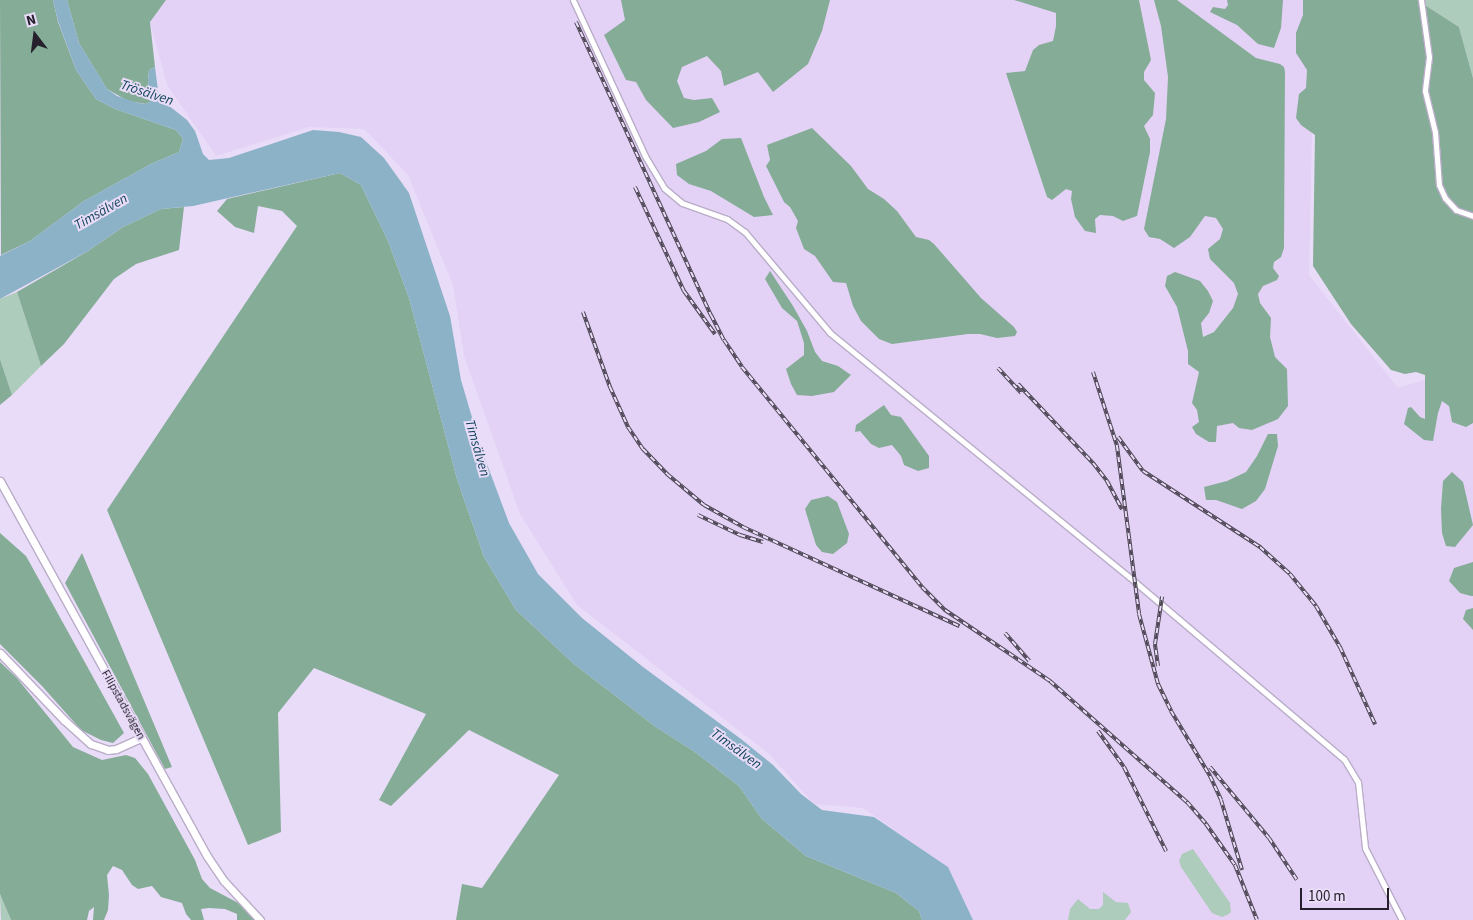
<!DOCTYPE html>
<meta charset="utf-8">
<style>
body{margin:0}
#map{position:relative;width:1473px;height:920px;overflow:hidden;background:#e9dcf8;font-family:"Source Sans 3",sans-serif}
div>[style]{position:absolute}
[style*='--x']{left:calc(var(--x)*1px);top:calc(var(--y)*1px);width:calc(var(--w)*1px);rotate:calc(var(--a)*1deg)}
.built>*{inset:0;background:#e3d2f6}
.green>*{inset:0;background:#adccbb}
.forest>*{inset:0;background:#85ac97}
.water>*{inset:0;background:#8cb2c7}
.roads{filter:drop-shadow(1px 0 #b9adc8) drop-shadow(-1px 0 #b9adc8) drop-shadow(0 1px #b9adc8) drop-shadow(0 -1px #b9adc8)}
.street>*{height:5px;margin:-2.5px;padding:0 2.5px;transform-origin:2.5px;border-radius:2.5px;background:#fff}
.secondary>*{height:7px;margin:-3.5px;padding:0 3.5px;transform-origin:3.5px;border-radius:3.5px;background:#fff}
.rail>*{height:4px;margin-top:-2px;transform-origin:0;background:repeating-linear-gradient(90deg,#e9dcf8 0 5.5px,#4d4654 0 11px);box-sizing:border-box;border-block:1px solid #4d4654}
span{translate:-50% -50%;white-space:nowrap;text-align:center;line-height:1.15;-webkit-text-stroke:4px #e9dcf8;paint-order:stroke}
.street-label{font-size:12px;color:#25202b}
.water-label{font-size:14px;color:#12445b;font-style:italic}
.north{position:absolute;left:10px;top:10px;width:50px;height:50px;-webkit-text-stroke:4px #e9dcf8;paint-order:stroke;rotate:345deg;font-size:14px;font-weight:700;line-height:20px;text-align:center;color:#25202b}
.north::after{content:'';display:block;margin:auto;width:18px;height:22px;background:#25202b;clip-path:polygon(50% 0,100% 100%,50% 72%,0 100%)}
.scale{position:absolute;left:1300px;top:888px;width:89px;height:22px;box-sizing:border-box;border:2px solid #25202b;border-top:0;padding-left:6px;font-size:15px;line-height:18px;white-space:nowrap;color:#25202b;-webkit-text-stroke:4px #e9dcf8;paint-order:stroke}
</style>
<div id="map">
<div class="built">
<div style="clip-path:polygon(166px 0,1315px 0,1309px 275px,1398px 388px,1473px 365px,1473px 920px,973px 920px,948px 867px,863px 808px,814px 804px,769px 754px,577px 605px,520px 514px,464px 356px,453px 285px,408px 175px,364px 129px,309px 127px,216px 156px,167px 85px,150px 22px)"></div>
</div>
<div class="green">
<div style="clip-path:polygon(1417px 0,1473px 0,1473px 78px,1459px 27px)"></div>
<div style="clip-path:polygon(17px 292px,41px 366px,12px 395px,0 359px,0 299px)"></div>
<div style="clip-path:polygon(1193px 849px,1230px 903px,1231px 912px,1227px 915px,1222px 917px,1212px 913px,1181px 867px,1179px 861px,1182px 854px)"></div>
<div style="clip-path:polygon(1103px 892px,1116px 902px,1128px 903px,1131px 912px,1125px 920px,1068px 920px,1070px 909px,1078px 899px,1090px 909px,1099px 909px,1103px 905px)"></div>
<div style="clip-path:polygon(0 894px,11px 920px,1px 920px)"></div>
</div>
<div class="forest">
<div style="clip-path:polygon(0 0,53px 0,58px 22px,76px 70px,96px 99px,115px 109px,176px 130px,183px 139px,179px 152px,151px 164px,84px 201px,30px 241px,1px 255px)"></div>
<div style="clip-path:polygon(67px 0,166px 0,150px 22px,155px 67px,149px 70px,148px 80px,150px 102px,146px 104px,128px 101px,107px 89px,79px 43px)"></div>
<div style="clip-path:polygon(621px 0,830px 0,822px 31px,808px 64px,773px 92px,758px 72px,724px 86px,721px 71px,707px 56px,682px 67px,677px 81px,684px 98px,694px 100px,712px 98px,720px 112px,699px 122px,673px 128px,646px 100px,636px 82px,626px 80px,604px 35px,625px 20px)"></div>
<div style="clip-path:polygon(1014px 0,1139px 0,1151px 60px,1144px 72px,1144px 80px,1155px 93px,1153px 115px,1144px 126px,1150px 139px,1150px 152px,1137px 216px,1123px 221px,1113px 216px,1100px 215px,1095px 219px,1096px 233px,1085px 231px,1075px 217px,1071px 199px,1072px 191px,1066px 189px,1052px 200px,1047px 197px,1006px 73px,1025px 71px,1033px 50px,1039px 45px,1053px 41px,1056px 26px,1056px 13px)"></div>
<div style="clip-path:polygon(1154px 0,1177px 0,1256px 58px,1280px 64px,1284px 67px,1285px 72px,1284px 248px,1281px 257px,1274px 262px,1273px 268px,1279px 276px,1277px 280px,1263px 286px,1258px 294px,1260px 303px,1271px 318px,1270px 337px,1275px 357px,1287px 369px,1288px 406px,1278px 419px,1252px 430px,1239px 428px,1233px 423px,1217px 426px,1216px 442px,1209px 442px,1196px 434px,1192px 427px,1199px 422px,1197px 410px,1192px 403px,1199px 372px,1188px 364px,1188px 351px,1177px 307px,1165px 286px,1167px 276px,1175px 272px,1200px 281px,1208px 291px,1213px 301px,1209px 313px,1201px 323px,1203px 337px,1214px 332px,1233px 308px,1238px 294px,1234px 283px,1210px 259px,1208px 249px,1220px 239px,1223px 229px,1216px 218px,1205px 216px,1190px 237px,1174px 248px,1160px 239px,1149px 237px,1144px 229px,1166px 119px,1168px 77px,1161px 26px)"></div>
<div style="clip-path:polygon(1227px 0,1283px 0,1281px 28px,1274px 48px,1258px 44px,1237px 25px,1210px 12px,1213px 7px,1225px 9px,1228px 5px)"></div>
<div style="clip-path:polygon(1303px 0,1417px 0,1459px 27px,1473px 78px,1473px 423px,1466px 427px,1452px 422px,1449px 406px,1442px 401px,1438px 413px,1433px 441px,1424px 440px,1404px 424px,1408px 408px,1411px 407px,1420px 417px,1425px 419px,1425px 375px,1416px 372px,1405px 374px,1391px 370px,1351px 324px,1313px 266px,1315px 135px,1301px 125px,1296px 118px,1299px 94px,1306px 88px,1307px 70px,1296px 53px,1296px 33px,1303px 15px)"></div>
<div style="clip-path:polygon(812px 128px,851px 166px,868px 189px,884px 199px,897px 211px,916px 237px,929px 240px,934px 244px,981px 298px,1014px 327px,1017px 332px,1015px 336px,997px 338px,980px 334px,968px 334px,892px 344px,879px 339px,861px 321px,853px 306px,846px 283px,833px 282px,815px 256px,804px 249px,796px 228px,798px 221px,790px 207px,784px 202px,766px 166px,770px 160px,767px 145px)"></div>
<div style="clip-path:polygon(741px 138px,764px 197px,773px 215px,754px 217px,711px 191px,689px 184px,677px 175px,676px 164px,706px 151px,722px 139px)"></div>
<div style="clip-path:polygon(340px 173px,361px 185px,388px 241px,409px 298px,457px 479px,484px 557px,516px 610px,574px 664px,656px 727px,695px 752px,739px 786px,762px 819px,806px 856px,896px 893px,919px 911px,922px 920px,456px 920px,462px 884px,482px 888px,559px 775px,469px 730px,391px 806px,379px 800px,426px 714px,314px 668px,278px 713px,281px 832px,248px 845px,107px 510px,297px 226px,282px 211px,258px 206px,254px 233px,235px 227px,217px 211px,227px 199px)"></div>
<div style="clip-path:polygon(184px 207px,179px 250px,136px 264px,114px 279px,64px 344px,41px 366px,17px 292px,88px 251px,123px 227px,161px 209px)"></div>
<div style="clip-path:polygon(770px 271px,793px 306px,807px 331px,815px 352px,822px 361px,838px 366px,851px 375px,834px 392px,812px 396px,797px 395px,791px 384px,786px 369px,804px 355px,804px 343px,797px 321px,782px 308px,765px 279px)"></div>
<div style="clip-path:polygon(0 359px,12px 395px,0 405px)"></div>
<div style="clip-path:polygon(884px 405px,891px 415px,901px 417px,929px 456px,929px 468px,918px 471px,904px 465px,901px 456px,892px 445px,879px 448px,871px 444px,860px 431px,855px 432px,856px 425px)"></div>
<div style="clip-path:polygon(1268px 434px,1277px 434px,1278px 446px,1265px 489px,1256px 501px,1242px 509px,1216px 500px,1206px 500px,1204px 487px,1227px 481px,1246px 472px,1257px 456px)"></div>
<div style="clip-path:polygon(1452px 472px,1463px 482px,1473px 525px,1455px 547px,1446px 546px,1442px 533px,1441px 509px,1443px 481px)"></div>
<div style="clip-path:polygon(828px 496px,837px 502px,849px 534px,847px 543px,833px 554px,822px 552px,816px 545px,805px 509px,811px 500px)"></div>
<div style="clip-path:polygon(0 533px,26px 556px,124px 733px,113px 743px,101px 740px,81px 730px,42px 686px,0 644px)"></div>
<div style="clip-path:polygon(82px 553px,172px 767px,165px 769px,65px 583px)"></div>
<div style="clip-path:polygon(1473px 562px,1473px 596px,1471px 596px,1460px 593px,1449px 581px,1454px 568px)"></div>
<div style="clip-path:polygon(1473px 608px,1473px 630px,1463px 619px,1466px 610px)"></div>
<div style="clip-path:polygon(0 662px,16px 677px,73px 747px,102px 760px,126px 755px,135px 758px,148px 774px,195px 860px,202px 879px,210px 888px,242px 905px,257px 920px,237px 920px,237px 914px,225px 909px,209px 908px,201px 909px,204px 920px,191px 920px,186px 914px,182px 903px,161px 897px,152px 886px,138px 889px,132px 885px,122px 870px,113px 866px,107px 875px,109px 895px,108px 910px,104px 920px,93px 920px,94px 907px,89px 911px,87px 920px,11px 920px,0 894px)"></div>
</div>
<div class="water">
<div style="clip-path:polygon(53px 0,67px 0,79px 43px,107px 89px,117px 96px,138px 103px,146px 104px,150px 102px,148px 80px,149px 70px,155px 67px,159px 98px,187px 120px,195px 131px,203px 154px,209px 160px,229px 158px,313px 130px,339px 132px,361px 137px,384px 158px,409px 193px,450px 316px,461px 380px,481px 448px,509px 523px,538px 574px,582px 618px,643px 667px,741px 739px,773px 765px,801px 794px,822px 810px,874px 817px,948px 867px,973px 920px,922px 920px,919px 911px,896px 893px,806px 856px,762px 819px,739px 786px,695px 752px,656px 727px,574px 664px,516px 610px,484px 557px,457px 479px,409px 298px,388px 241px,361px 185px,340px 173px,193px 206px,161px 209px,123px 227px,88px 251px,0 299px,0 256px,30px 241px,84px 201px,151px 164px,179px 152px,183px 139px,176px 130px,115px 109px,96px 99px,76px 70px,58px 21px)"></div>
</div>
<div class="roads">
<div class="street">
<div style="--x:573;--y:0;--w:172;--a:65.2"></div>
<div style="--x:645;--y:156;--w:37;--a:59"></div>
<div style="--x:664;--y:188;--w:23;--a:40"></div>
<div style="--x:682;--y:203;--w:48;--a:19.6"></div>
<div style="--x:727;--y:219;--w:22;--a:36"></div>
<div style="--x:745;--y:232;--w:132;--a:49.9"></div>
<div style="--x:830;--y:333;--w:394;--a:39.2"></div>
<div style="--x:1135;--y:582;--w:274;--a:40.3"></div>
<div style="--x:1344;--y:759;--w:27;--a:59"></div>
<div style="--x:1358;--y:782;--w:66;--a:83.9"></div>
<div style="--x:1365;--y:848;--w:81;--a:62.8"></div>
<div style="--x:1421;--y:0;--w:58;--a:82"></div>
<div style="--x:1429;--y:57;--w:34;--a:97"></div>
<div style="--x:1425;--y:91;--w:42;--a:76.3"></div>
<div style="--x:1435;--y:132;--w:53;--a:85.7"></div>
<div style="--x:1439;--y:185;--w:14;--a:65"></div>
<div style="--x:1445;--y:198;--w:16;--a:47"></div>
<div style="--x:1456;--y:210;--w:18;--a:19"></div>
</div>
<div class="secondary">
<div style="--x:0;--y:481;--w:428;--a:61.1"></div>
<div style="--x:207;--y:856;--w:30;--a:56"></div>
<div style="--x:224;--y:881;--w:53;--a:47.3"></div>
<div style="--x:0;--y:653;--w:93;--a:46.3"></div>
<div style="--x:64;--y:720;--w:36;--a:42"></div>
<div style="--x:91;--y:744;--w:18;--a:19"></div>
<div style="--x:108;--y:750;--w:8;--a:-7"></div>
<div style="--x:116;--y:749;--w:27;--a:-24"></div>
</div>
</div>
<div class="rail">
<div style="--x:576;--y:22;--w:323;--a:65.3"></div>
<div style="--x:711;--y:315;--w:28;--a:63"></div>
<div style="--x:724;--y:340;--w:32;--a:56"></div>
<div style="--x:742;--y:367;--w:284;--a:50.7"></div>
<div style="--x:922;--y:587;--w:33;--a:45"></div>
<div style="--x:945;--y:610;--w:127;--a:34.1"></div>
<div style="--x:1050;--y:681;--w:183;--a:41.5"></div>
<div style="--x:1187;--y:802;--w:29;--a:49"></div>
<div style="--x:1206;--y:824;--w:50;--a:54.7"></div>
<div style="--x:1235;--y:865;--w:59;--a:68.2"></div>
<div style="--x:635;--y:187;--w:115;--a:64.8"></div>
<div style="--x:684;--y:291;--w:53;--a:54.2"></div>
<div style="--x:583;--y:312;--w:80;--a:70.2"></div>
<div style="--x:610;--y:387;--w:44;--a:65.8"></div>
<div style="--x:628;--y:427;--w:27;--a:56"></div>
<div style="--x:643;--y:449;--w:35;--a:46"></div>
<div style="--x:667;--y:474;--w:48;--a:40"></div>
<div style="--x:704;--y:505;--w:45;--a:29.4"></div>
<div style="--x:743;--y:527;--w:238;--a:24.6"></div>
<div style="--x:998;--y:368;--w:34;--a:47"></div>
<div style="--x:1093;--y:372;--w:78;--a:72"></div>
<div style="--x:1117;--y:446;--w:169;--a:82.5"></div>
<div style="--x:1139;--y:614;--w:73;--a:74.8"></div>
<div style="--x:1158;--y:684;--w:30;--a:64"></div>
<div style="--x:1171;--y:711;--w:76;--a:59"></div>
<div style="--x:1210;--y:776;--w:26;--a:65"></div>
<div style="--x:1221;--y:800;--w:73;--a:73.3"></div>
<div style="--x:1018;--y:384;--w:109;--a:46.5"></div>
<div style="--x:1093;--y:463;--w:23;--a:52"></div>
<div style="--x:1107;--y:481;--w:32;--a:62"></div>
<div style="--x:1118;--y:437;--w:42;--a:53.7"></div>
<div style="--x:1143;--y:471;--w:140;--a:33"></div>
<div style="--x:1260;--y:547;--w:40;--a:42"></div>
<div style="--x:1290;--y:574;--w:41;--a:50.9"></div>
<div style="--x:1316;--y:606;--w:48;--a:59.7"></div>
<div style="--x:1340;--y:647;--w:85;--a:65.6"></div>
<div style="--x:698;--y:515;--w:47;--a:25.5"></div>
<div style="--x:740;--y:535;--w:24;--a:17"></div>
<div style="--x:1005;--y:633;--w:37;--a:49"></div>
<div style="--x:1158;--y:666;--w:22;--a:-98"></div>
<div style="--x:1155;--y:644;--w:48;--a:-81.5"></div>
<div style="--x:1098;--y:731;--w:44;--a:54.2"></div>
<div style="--x:1124;--y:767;--w:94;--a:63.4"></div>
<div style="--x:1210;--y:767;--w:92;--a:50.3"></div>
<div style="--x:1269;--y:838;--w:50;--a:56.3"></div>
</div>
<div class="street-label">
<span style="left:123px;top:705px;rotate:61deg">Filipstadsvägen</span>
</div>
<div class="water-label">
<span style="left:147px;top:93px;rotate:18deg">Trösälven</span>
<span style="left:101px;top:212px;rotate:-30deg">Timsälven</span>
<span style="left:477px;top:448px;rotate:74deg">Timsälven</span>
<span style="left:736px;top:749px;rotate:36deg">Timsälven</span>
</div>
<div class="north">N</div>
<div class="scale">100 m</div>
</div>
